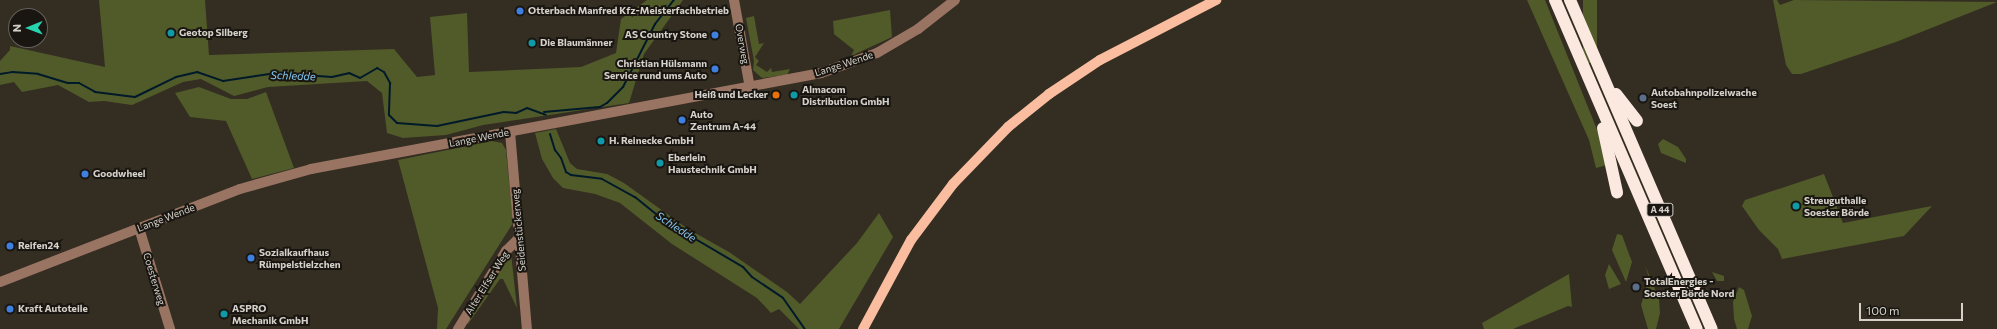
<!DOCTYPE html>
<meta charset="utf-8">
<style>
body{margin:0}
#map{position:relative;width:1997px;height:329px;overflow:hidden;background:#342d22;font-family:Commissioner,sans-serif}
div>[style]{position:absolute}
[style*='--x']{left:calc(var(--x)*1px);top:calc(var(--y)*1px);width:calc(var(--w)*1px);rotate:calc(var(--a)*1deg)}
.green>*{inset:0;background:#515a29;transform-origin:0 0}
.stream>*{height:2px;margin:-1px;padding:0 1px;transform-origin:1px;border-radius:1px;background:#001a2a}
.minor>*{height:10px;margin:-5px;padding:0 5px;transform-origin:5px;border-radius:5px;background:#997462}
.major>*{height:10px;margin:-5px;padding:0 5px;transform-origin:5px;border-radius:5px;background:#fabda0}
.highway>*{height:12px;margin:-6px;padding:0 6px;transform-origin:6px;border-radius:6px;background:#fbe8df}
.dots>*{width:11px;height:11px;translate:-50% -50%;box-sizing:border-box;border:2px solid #191611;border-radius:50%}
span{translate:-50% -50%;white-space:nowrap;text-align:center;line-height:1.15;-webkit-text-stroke:4px #191611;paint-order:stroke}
.shield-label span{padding:1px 3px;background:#191611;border:1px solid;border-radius:3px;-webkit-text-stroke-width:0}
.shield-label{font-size:9px;color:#d5d1ca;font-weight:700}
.poi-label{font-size:10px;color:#d5d1ca;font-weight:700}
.left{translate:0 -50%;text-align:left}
.right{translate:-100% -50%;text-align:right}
.street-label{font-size:10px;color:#d5d1ca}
.water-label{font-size:11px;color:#85c8f0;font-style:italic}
.north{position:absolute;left:8px;top:8px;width:40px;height:40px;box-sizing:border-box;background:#191611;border:1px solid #64615b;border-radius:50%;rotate:269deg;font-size:11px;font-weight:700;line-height:16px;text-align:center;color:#d5d1ca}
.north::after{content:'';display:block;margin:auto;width:14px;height:18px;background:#26d5ae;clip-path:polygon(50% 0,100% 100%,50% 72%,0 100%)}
.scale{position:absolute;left:1859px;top:303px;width:104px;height:18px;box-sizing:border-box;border:2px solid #d5d1ca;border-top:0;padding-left:5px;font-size:12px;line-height:14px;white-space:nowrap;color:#d5d1ca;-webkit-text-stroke:3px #191611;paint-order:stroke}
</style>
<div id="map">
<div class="green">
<div style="clip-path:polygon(99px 0,205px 0,209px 55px,394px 49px,417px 77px,435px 75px,430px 17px,467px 13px,469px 72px,581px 67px,616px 53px,621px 19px,647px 0,683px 0,644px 54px,629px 103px,483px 125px,446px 135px,403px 138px,387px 133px,382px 93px,367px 81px,268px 87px,234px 96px,201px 79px,183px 82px,132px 105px,104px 101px,89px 102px,58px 85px,22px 92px,14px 82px,0 85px,0 61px,10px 50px,10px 46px,105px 67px)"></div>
<div style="clip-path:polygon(1527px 0,1545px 0,1600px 137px,1607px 165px,1596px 168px,1589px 140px)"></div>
<div style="left:1583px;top:0;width:14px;height:63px"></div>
<div style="clip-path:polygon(1773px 0,1777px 0,1780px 5px,1794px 0,1997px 2px,1896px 42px,1801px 74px,1792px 74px,1786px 65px)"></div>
<div style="clip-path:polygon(890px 10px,892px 37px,851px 56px,854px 50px,834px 34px,833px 21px)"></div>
<div style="clip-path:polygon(754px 16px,759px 44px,764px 43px,755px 57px,759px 61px,756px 65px,767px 72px,771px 68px,772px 72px,790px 69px,787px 75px,762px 78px,753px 70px,754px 61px,746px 18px)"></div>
<div style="clip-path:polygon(199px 87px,231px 99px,247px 99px,266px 92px,294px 168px,252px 179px,226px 121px,190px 117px,175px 93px)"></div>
<div style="clip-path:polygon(556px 129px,570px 163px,577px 169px,607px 174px,624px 183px,688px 229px,729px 252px,787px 292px,800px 304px,857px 243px,879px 213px,893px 237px,839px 329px,799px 329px,779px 309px,771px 313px,757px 298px,672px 244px,620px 203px,595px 194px,563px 188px,553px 178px,542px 159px,535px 133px)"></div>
<div style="clip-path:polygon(1663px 139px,1678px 147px,1686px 159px,1686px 163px,1661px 153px,1658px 144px)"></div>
<div style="clip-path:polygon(492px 141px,502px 143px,506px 150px,513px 223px,446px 329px,437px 329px,438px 308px,398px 160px)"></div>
<div style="clip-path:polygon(1824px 174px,1843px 223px,1932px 206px,1904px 236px,1782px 259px,1778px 249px,1759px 230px,1742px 206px,1745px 200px)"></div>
<div style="clip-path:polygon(1617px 234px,1622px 235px,1632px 262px,1626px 282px,1612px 250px)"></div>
<div style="clip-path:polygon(511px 253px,517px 308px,503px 279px,500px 279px,468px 324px,466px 322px)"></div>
<div style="clip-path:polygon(1609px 264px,1621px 284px,1609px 289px,1605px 275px)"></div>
<div style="clip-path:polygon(1645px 265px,1659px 299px,1660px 313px,1656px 329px,1648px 329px,1641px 305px,1649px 278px)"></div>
<div style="clip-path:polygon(1712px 272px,1724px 276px,1724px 281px,1717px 281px)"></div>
<div style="clip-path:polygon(1569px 274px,1572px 307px,1568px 306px,1513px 329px,1484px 329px,1482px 323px)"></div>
<div style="clip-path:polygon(1739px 287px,1744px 290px,1752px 316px,1748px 329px,1737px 329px,1734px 319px,1733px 302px)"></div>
</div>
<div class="stream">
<div style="--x:0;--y:74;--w:12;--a:-9"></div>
<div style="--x:12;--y:72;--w:26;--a:4"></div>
<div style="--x:38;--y:74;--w:31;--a:17"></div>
<div style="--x:68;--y:83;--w:11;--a:0"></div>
<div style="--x:79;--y:83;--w:18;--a:29"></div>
<div style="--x:95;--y:92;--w:40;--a:7.1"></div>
<div style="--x:135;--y:97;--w:46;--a:-26"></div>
<div style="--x:176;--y:77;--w:22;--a:-13"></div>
<div style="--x:197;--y:72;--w:28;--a:19"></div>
<div style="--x:223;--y:81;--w:54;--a:-8.6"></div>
<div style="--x:276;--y:73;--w:56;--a:4.1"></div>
<div style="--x:332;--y:77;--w:17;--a:-13"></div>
<div style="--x:349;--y:73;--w:12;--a:24"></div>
<div style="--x:360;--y:78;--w:20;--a:-30"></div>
<div style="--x:377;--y:68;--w:8;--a:30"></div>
<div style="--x:384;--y:72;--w:13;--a:61"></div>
<div style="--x:390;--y:83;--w:32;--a:92"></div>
<div style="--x:389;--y:115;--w:11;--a:45"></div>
<div style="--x:397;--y:123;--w:40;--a:4.3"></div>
<div style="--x:437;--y:126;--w:68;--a:-11.8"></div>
<div style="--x:504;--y:112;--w:12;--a:5"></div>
<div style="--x:516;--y:113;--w:12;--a:-24"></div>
<div style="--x:527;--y:108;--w:20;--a:20"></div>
<div style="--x:544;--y:112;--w:56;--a:-5.1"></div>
<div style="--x:600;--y:107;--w:8;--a:-30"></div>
<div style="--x:607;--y:103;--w:23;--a:-45"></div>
<div style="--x:623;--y:87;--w:71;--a:-63.1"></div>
<div style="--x:655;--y:24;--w:31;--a:-52"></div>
<div style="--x:550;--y:134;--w:17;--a:73"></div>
<div style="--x:555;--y:150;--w:10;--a:53"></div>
<div style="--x:561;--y:158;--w:15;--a:70"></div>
<div style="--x:566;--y:172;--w:6;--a:31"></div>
<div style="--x:571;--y:175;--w:31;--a:7"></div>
<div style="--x:602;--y:179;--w:38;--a:29"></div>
<div style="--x:635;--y:197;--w:36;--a:39"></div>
<div style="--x:663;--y:220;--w:93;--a:30.4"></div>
<div style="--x:743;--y:267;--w:13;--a:48"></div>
<div style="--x:752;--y:277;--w:37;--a:34"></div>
<div style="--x:783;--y:298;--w:38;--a:55"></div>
</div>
<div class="minor">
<div style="--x:734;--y:0;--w:89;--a:79.7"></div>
<div style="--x:510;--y:132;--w:198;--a:85.1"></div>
<div style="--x:139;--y:228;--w:106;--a:72.9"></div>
<div style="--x:0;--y:282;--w:257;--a:-21.2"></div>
<div style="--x:240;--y:189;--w:74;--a:-15.7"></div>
<div style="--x:311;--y:169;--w:519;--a:-10.66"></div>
<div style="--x:821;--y:73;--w:59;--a:-19.7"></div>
<div style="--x:877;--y:53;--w:48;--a:-30.3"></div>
<div style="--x:918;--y:29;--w:47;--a:-38.1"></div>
<div style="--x:458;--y:329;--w:92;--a:-58.4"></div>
<div style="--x:506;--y:251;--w:17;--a:-45"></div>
</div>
<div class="major">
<div style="--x:863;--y:329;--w:101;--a:-61.7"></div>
<div style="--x:911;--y:240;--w:70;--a:-53.1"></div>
<div style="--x:953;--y:184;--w:79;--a:-46"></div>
<div style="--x:1008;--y:127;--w:53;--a:-38.8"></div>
<div style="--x:1049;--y:94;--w:61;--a:-33.7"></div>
<div style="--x:1100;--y:60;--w:131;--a:-27.3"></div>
</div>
<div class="highway">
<div style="--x:1555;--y:0;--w:358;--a:66.7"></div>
<div style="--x:1570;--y:0;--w:358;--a:66.7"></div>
<div style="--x:1616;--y:94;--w:34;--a:52"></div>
<div style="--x:1603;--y:128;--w:66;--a:77.7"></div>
</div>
<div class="dots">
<div style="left:520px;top:11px;background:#3f7fe0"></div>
<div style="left:171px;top:33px;background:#0f9aa8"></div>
<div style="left:715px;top:35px;background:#3f7fe0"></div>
<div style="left:532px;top:43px;background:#0f9aa8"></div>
<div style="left:715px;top:69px;background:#3f7fe0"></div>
<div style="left:776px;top:95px;background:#e8710a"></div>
<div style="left:794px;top:95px;background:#0f9aa8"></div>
<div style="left:1643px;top:98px;background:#5c6f8a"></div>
<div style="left:682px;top:120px;background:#3f7fe0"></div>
<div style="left:601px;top:141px;background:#0f9aa8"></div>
<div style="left:660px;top:163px;background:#0f9aa8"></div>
<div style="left:85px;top:174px;background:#3f7fe0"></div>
<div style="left:1796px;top:206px;background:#0f9aa8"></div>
<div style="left:10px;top:246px;background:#3f7fe0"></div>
<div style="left:251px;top:258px;background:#3f7fe0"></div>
<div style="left:1636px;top:287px;background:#5c6f8a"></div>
<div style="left:10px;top:309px;background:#3f7fe0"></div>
<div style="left:224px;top:314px;background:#0f9aa8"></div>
</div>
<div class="shield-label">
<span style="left:1660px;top:210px">A 44</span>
</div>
<div class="poi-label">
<span class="left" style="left:528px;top:11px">Otterbach Manfred Kfz-Meisterfachbetrieb</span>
<span class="left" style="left:179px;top:33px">Geotop Silberg</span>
<span class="right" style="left:707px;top:35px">AS Country Stone</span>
<span class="left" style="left:540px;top:43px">Die Blaumänner</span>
<span class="right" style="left:707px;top:69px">Christian Hülsmann<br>Service rund ums Auto</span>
<span class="left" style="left:802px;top:95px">Almacom<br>Distribution GmbH</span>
<span class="left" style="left:1651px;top:98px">Autobahnpolizeiwache<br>Soest</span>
<span class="right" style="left:768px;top:95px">Heiß und Lecker</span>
<span class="left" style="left:690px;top:120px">Auto<br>Zentrum A-44</span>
<span class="left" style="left:609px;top:141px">H. Reinecke GmbH</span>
<span class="left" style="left:668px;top:163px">Eberlein<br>Haustechnik GmbH</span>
<span class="left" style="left:93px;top:174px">Goodwheel</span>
<span class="left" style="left:1804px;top:206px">Streuguthalle<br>Soester Börde</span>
<span class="left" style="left:18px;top:246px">Reifen24</span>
<span class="left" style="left:259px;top:258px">Sozialkaufhaus<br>Rümpelstielzchen</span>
<span class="left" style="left:1644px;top:287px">TotalEnergies -<br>Soester Börde Nord</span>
<span class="left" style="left:232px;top:314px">ASPRO<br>Mechanik GmbH</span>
<span class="left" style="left:18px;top:309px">Kraft Autoteile</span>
</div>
<div class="street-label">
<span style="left:742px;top:44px;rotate:80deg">Overweg</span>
<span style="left:844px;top:64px;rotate:-18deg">Lange Wende</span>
<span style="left:479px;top:138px;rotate:-11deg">Lange Wende</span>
<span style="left:166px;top:218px;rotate:-21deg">Lange Wende</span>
<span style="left:519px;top:230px;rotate:-95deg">Seidenstückerweg</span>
<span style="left:154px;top:279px;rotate:73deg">Coesterweg</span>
<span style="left:487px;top:283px;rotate:-58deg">Alter Elfser Weg</span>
</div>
<div class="water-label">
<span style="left:293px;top:76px;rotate:2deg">Schledde</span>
<span style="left:676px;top:227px;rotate:33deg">Schledde</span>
</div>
<div class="north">N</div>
<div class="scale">100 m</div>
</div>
